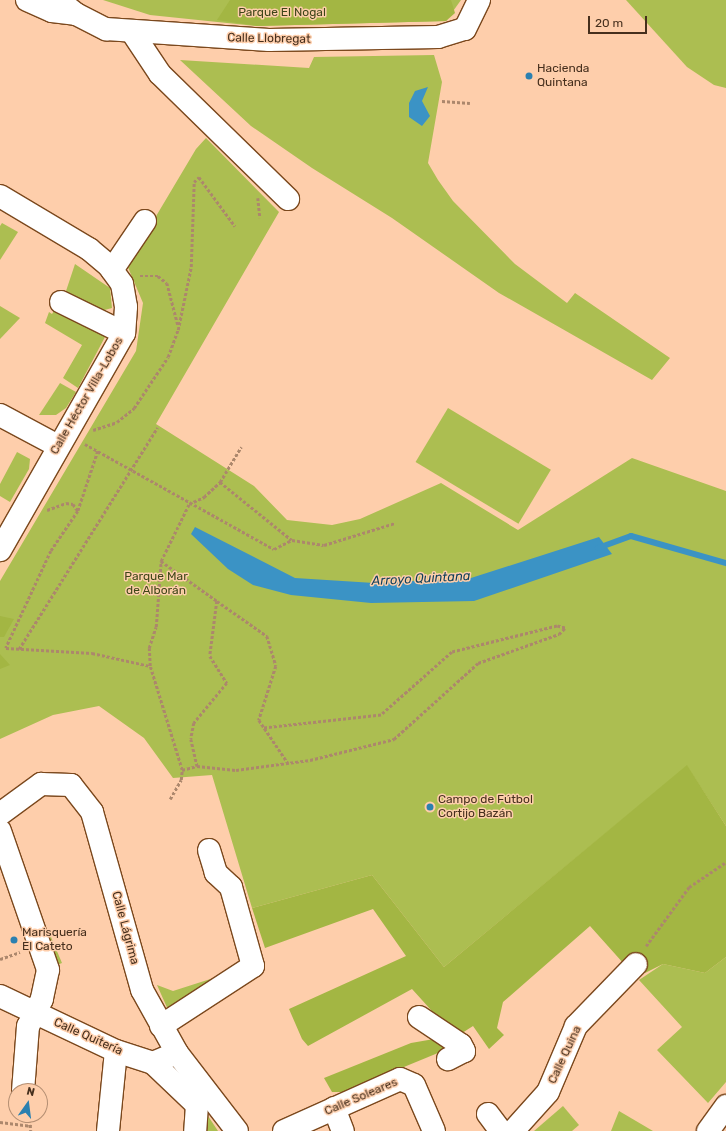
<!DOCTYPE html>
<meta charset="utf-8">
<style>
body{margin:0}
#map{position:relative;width:726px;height:1131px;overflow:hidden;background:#feceab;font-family:Rubik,sans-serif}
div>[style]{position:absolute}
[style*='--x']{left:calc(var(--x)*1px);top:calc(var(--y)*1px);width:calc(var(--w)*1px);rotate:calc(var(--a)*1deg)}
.green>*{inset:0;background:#acbe51;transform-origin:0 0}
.forest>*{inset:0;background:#a3b643}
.water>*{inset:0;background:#3b93c5}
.stream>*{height:6px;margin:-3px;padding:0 3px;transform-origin:3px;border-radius:3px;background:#3b93c5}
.path>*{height:2.5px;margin-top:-1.25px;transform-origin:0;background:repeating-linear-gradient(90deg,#ac876c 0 3px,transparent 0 5px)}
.roads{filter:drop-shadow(1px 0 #7b481d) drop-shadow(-1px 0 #7b481d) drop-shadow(0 1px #7b481d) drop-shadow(0 -1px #7b481d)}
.minor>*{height:22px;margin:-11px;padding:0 11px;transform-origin:11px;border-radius:11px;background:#fff}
.dots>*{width:11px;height:11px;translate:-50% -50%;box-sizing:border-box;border:2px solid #feceab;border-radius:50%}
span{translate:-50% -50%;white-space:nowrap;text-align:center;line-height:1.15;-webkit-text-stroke:3px #feceab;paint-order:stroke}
.park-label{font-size:12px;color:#3d4517}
.street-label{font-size:12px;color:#462f1d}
.poi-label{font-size:12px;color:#462f1d}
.left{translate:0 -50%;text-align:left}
.water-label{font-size:13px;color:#0d3e59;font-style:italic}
.north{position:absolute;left:8px;top:1083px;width:40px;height:40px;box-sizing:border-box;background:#feceab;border:1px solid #b48e72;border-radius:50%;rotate:14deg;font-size:11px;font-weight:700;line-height:16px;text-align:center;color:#462f1d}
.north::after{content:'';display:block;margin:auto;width:14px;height:18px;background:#2b80b0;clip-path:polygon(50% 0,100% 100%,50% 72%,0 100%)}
.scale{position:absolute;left:588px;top:16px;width:59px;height:18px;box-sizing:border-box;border:2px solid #462f1d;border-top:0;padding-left:5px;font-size:12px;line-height:14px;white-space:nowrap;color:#462f1d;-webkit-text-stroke:3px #feceab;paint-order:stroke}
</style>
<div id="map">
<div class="green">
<div style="clip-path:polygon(103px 0,461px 0,446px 21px,257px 26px,150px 15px)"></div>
<div style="clip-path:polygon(626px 0,726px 0,726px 88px,714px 85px,687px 67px)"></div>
<div style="clip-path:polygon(434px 55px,442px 82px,428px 163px,438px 180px,453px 201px,515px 264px,567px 303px,575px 293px,670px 358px,652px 380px,499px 293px,392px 218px,312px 168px,251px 126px,180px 60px,309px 68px,314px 57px)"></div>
<div style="clip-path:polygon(206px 138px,279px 212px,156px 424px,254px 486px,287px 520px,332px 525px,360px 519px,441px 483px,518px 530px,632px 458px,726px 491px,726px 826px,687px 766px,444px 967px,372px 875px,252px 908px,212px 775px,173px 778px,144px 738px,99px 706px,53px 715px,0 739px,0 581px,136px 351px,143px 303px,127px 265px,196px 149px)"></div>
<div style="clip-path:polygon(2px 223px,18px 232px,0 260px,0 226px)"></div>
<div style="clip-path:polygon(75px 264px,110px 288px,112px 308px,97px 312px,58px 290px,66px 291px)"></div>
<div style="clip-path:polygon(0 306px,20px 318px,0 339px)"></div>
<div style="clip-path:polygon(57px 306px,93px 324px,105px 337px,78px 388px,63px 378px,82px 345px,45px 323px,49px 312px,52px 314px)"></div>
<div style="clip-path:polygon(60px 383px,76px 392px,66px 408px,56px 415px,39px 415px)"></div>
<div style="left:448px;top:408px;width:120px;height:63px;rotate:31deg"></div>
<div style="clip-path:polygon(17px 452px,30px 459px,29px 469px,10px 502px,0 496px,0 484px)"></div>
<div style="clip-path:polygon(48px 930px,62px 963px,52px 967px,40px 932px)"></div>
<div style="clip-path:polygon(726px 957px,726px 1082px,708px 1103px,657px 1050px,682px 1027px,639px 980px,663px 964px,705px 973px)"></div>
<div style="clip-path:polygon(226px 974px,169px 1012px,157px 985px,173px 991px)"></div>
<div style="clip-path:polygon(563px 1106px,579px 1125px,572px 1131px,534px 1131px)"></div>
<div style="clip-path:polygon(204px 1110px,218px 1131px,203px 1131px)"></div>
<div style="clip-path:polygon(619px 1111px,653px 1131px,611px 1131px)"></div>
</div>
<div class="forest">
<div style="clip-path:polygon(230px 0,451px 0,455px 13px,446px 21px,257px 26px,217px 20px)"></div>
<div style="clip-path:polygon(0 616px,14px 619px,4px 637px,0 637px)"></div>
<div style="clip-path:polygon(0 654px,10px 665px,0 669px)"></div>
<div style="clip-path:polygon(687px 765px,726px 826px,726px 957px,705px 973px,663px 964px,645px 973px,630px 960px,624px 964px,590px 926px,503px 1002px,497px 1028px,504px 1035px,489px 1049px,473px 1026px,459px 1035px,451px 1032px,412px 989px,308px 1046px,302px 1039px,289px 1009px,406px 956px,373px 909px,265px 948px,252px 908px,372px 875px,444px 967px)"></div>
<div style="clip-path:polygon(434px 1039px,455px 1046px,343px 1092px,332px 1092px,324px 1078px,411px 1043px)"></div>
</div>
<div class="water">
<div style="clip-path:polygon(428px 87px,422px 101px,430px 116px,422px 126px,409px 117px,409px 103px,415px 91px)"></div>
<div style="clip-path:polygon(195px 527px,295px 578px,374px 583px,471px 578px,599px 537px,612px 554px,474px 601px,371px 603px,291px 595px,253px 585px,228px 569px,191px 534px)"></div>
</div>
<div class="stream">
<div style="--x:598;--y:548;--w:35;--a:-20"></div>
<div style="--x:631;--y:536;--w:99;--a:15.9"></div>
</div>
<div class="path">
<div style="--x:442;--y:101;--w:28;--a:4"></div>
<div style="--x:258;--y:198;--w:20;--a:84"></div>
<div style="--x:140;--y:276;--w:18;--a:0"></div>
<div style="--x:158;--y:276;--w:11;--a:38"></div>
<div style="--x:167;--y:283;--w:43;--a:75.3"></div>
<div style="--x:93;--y:430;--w:25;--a:-18"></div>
<div style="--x:117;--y:422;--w:22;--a:-39"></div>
<div style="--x:134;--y:408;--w:61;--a:-56.3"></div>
<div style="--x:168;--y:357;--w:29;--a:-70"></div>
<div style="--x:178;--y:330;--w:64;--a:-78.3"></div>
<div style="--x:191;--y:267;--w:85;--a:-88"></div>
<div style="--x:194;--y:182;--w:7;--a:-45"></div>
<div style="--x:199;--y:177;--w:61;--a:53.7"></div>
<div style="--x:85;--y:444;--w:216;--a:29.1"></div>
<div style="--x:274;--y:549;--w:20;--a:-27"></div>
<div style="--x:292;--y:540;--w:32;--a:9"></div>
<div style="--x:324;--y:545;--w:74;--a:-17.2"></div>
<div style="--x:98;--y:451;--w:63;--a:108.4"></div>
<div style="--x:78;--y:511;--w:48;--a:124"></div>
<div style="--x:51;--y:551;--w:107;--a:114.9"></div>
<div style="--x:6;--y:648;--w:86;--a:3.3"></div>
<div style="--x:92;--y:653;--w:59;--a:12.6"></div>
<div style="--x:220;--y:482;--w:92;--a:38.9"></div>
<div style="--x:47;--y:510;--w:20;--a:-20"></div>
<div style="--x:66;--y:503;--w:7;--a:8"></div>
<div style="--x:73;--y:504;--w:9;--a:54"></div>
<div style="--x:161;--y:561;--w:69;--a:35.5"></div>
<div style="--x:217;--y:601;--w:55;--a:97.3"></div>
<div style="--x:210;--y:656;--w:32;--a:58"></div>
<div style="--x:227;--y:683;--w:52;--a:129.5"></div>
<div style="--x:194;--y:723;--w:16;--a:101"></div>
<div style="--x:191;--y:739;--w:28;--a:77"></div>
<div style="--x:217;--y:601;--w:61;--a:35"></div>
<div style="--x:267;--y:636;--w:31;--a:73"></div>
<div style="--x:276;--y:666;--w:57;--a:107.5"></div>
<div style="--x:259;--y:720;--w:52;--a:56"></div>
<div style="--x:19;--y:649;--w:261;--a:-58"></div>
<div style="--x:182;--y:770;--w:16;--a:-15"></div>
<div style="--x:197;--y:766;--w:39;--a:6"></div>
<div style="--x:236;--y:770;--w:75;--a:-7.7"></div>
<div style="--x:310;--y:760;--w:87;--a:-14"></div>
<div style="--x:394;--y:739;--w:113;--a:-42.1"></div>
<div style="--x:478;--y:663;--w:86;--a:-19.7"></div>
<div style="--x:559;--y:634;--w:8;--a:-45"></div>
<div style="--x:565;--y:628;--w:8;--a:-166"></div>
<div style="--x:557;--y:626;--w:108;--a:166.1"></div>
<div style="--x:452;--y:652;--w:95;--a:138.4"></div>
<div style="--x:381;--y:715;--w:118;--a:173.7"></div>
<div style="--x:170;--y:799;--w:22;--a:-60"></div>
<div style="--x:181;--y:780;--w:10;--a:-84"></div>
<div style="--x:182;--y:770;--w:109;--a:-107.1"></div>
<div style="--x:150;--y:666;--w:18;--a:-93"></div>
<div style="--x:149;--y:648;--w:22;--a:-72"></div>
<div style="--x:156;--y:627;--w:66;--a:-85.7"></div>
<div style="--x:161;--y:561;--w:64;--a:-63.8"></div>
<div style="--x:189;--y:504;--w:17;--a:-25"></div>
<div style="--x:204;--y:497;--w:22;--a:-43"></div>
<div style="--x:220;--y:482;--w:41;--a:-59"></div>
<div style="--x:646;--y:946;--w:73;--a:-53.9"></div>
<div style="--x:689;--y:887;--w:45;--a:-34"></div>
<div style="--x:0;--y:959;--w:21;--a:-19"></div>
<div style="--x:28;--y:1115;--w:16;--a:79"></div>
<div style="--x:0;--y:1122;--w:32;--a:7"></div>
</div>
<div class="roads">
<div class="minor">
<div style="--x:27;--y:0;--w:27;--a:24"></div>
<div style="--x:52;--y:11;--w:23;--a:7"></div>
<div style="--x:58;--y:0;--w:23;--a:38"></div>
<div style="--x:76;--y:14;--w:34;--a:27"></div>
<div style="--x:106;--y:29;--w:163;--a:3.9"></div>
<div style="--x:269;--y:40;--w:169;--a:-1"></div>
<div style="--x:438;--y:37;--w:28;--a:-17"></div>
<div style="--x:465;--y:29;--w:32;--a:-64"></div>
<div style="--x:132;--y:32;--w:50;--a:56.3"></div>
<div style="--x:160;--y:74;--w:179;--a:44.3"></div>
<div style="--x:0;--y:196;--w:104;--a:30.8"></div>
<div style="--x:89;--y:249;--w:26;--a:40"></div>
<div style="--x:109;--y:266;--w:22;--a:54"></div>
<div style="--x:122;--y:284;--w:23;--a:80"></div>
<div style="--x:126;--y:307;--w:26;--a:94"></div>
<div style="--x:124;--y:333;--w:250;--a:119.7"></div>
<div style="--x:112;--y:270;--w:59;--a:-56"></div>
<div style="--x:61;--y:302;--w:70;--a:26.2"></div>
<div style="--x:0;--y:415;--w:66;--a:28.1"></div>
<div style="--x:0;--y:814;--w:51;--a:-36.2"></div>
<div style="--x:41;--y:784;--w:30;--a:2"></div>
<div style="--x:71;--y:785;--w:34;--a:52"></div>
<div style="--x:92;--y:812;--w:185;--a:74.3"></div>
<div style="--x:142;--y:990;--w:72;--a:60.9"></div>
<div style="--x:177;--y:1053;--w:98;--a:52.4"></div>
<div style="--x:0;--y:831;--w:147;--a:70.9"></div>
<div style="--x:48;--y:970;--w:30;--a:102"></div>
<div style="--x:42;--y:999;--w:30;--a:117"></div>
<div style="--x:28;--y:1026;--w:65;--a:94.4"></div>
<div style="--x:0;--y:996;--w:128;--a:25.4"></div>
<div style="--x:116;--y:1051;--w:39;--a:18"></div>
<div style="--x:153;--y:1063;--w:26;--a:-23"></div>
<div style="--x:419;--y:1017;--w:50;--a:33.7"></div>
<div style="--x:461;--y:1045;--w:7;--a:63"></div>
<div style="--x:464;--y:1051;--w:18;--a:153"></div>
<div style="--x:161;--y:1026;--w:110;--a:-33.1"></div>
<div style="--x:253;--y:966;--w:82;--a:-105.6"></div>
<div style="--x:231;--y:887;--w:21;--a:-137"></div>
<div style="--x:216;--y:873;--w:24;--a:-107"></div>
<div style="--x:153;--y:1063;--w:61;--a:43.7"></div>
<div style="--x:197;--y:1105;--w:26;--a:94"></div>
<div style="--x:334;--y:1108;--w:25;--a:69"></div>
<div style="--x:488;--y:1114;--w:21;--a:53"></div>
<div style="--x:108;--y:1131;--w:80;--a:-84.3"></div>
<div style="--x:284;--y:1131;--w:127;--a:-24.1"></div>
<div style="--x:400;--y:1079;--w:15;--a:23"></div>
<div style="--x:414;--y:1085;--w:50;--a:66.5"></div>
<div style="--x:513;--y:1131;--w:52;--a:-48.1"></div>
<div style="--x:548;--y:1092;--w:72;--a:-67"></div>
<div style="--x:576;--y:1026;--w:86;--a:-45.9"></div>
<div style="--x:708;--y:1131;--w:31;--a:-54"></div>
</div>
</div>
<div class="dots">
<div style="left:529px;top:76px;background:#2b80b0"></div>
<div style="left:430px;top:807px;background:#2b80b0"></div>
<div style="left:14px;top:940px;background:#2b80b0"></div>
</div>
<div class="park-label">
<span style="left:282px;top:13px">Parque El Nogal</span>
<span style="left:156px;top:584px">Parque Mar<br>de Alborán</span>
</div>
<div class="street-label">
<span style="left:269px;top:39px;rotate:1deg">Calle Llobregat</span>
<span style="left:87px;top:396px;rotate:-60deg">Calle Héctor Villa-Lobos</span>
<span style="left:125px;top:928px;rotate:75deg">Calle Lágrima</span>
<span style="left:88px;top:1037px;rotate:24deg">Calle Quitería</span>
<span style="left:565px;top:1055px;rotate:-65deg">Calle Quina</span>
<span style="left:361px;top:1097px;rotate:-23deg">Calle Soleares</span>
</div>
<div class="poi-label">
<span class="left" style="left:537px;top:76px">Hacienda<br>Quintana</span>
<span class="left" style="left:438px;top:807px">Campo de Fútbol<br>Cortijo Bazán</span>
<span class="left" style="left:22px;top:940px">Marisquería<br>El Cateto</span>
</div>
<div class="water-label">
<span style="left:421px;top:579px;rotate:-3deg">Arroyo Quintana</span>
</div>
<div class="north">N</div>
<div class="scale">20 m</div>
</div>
